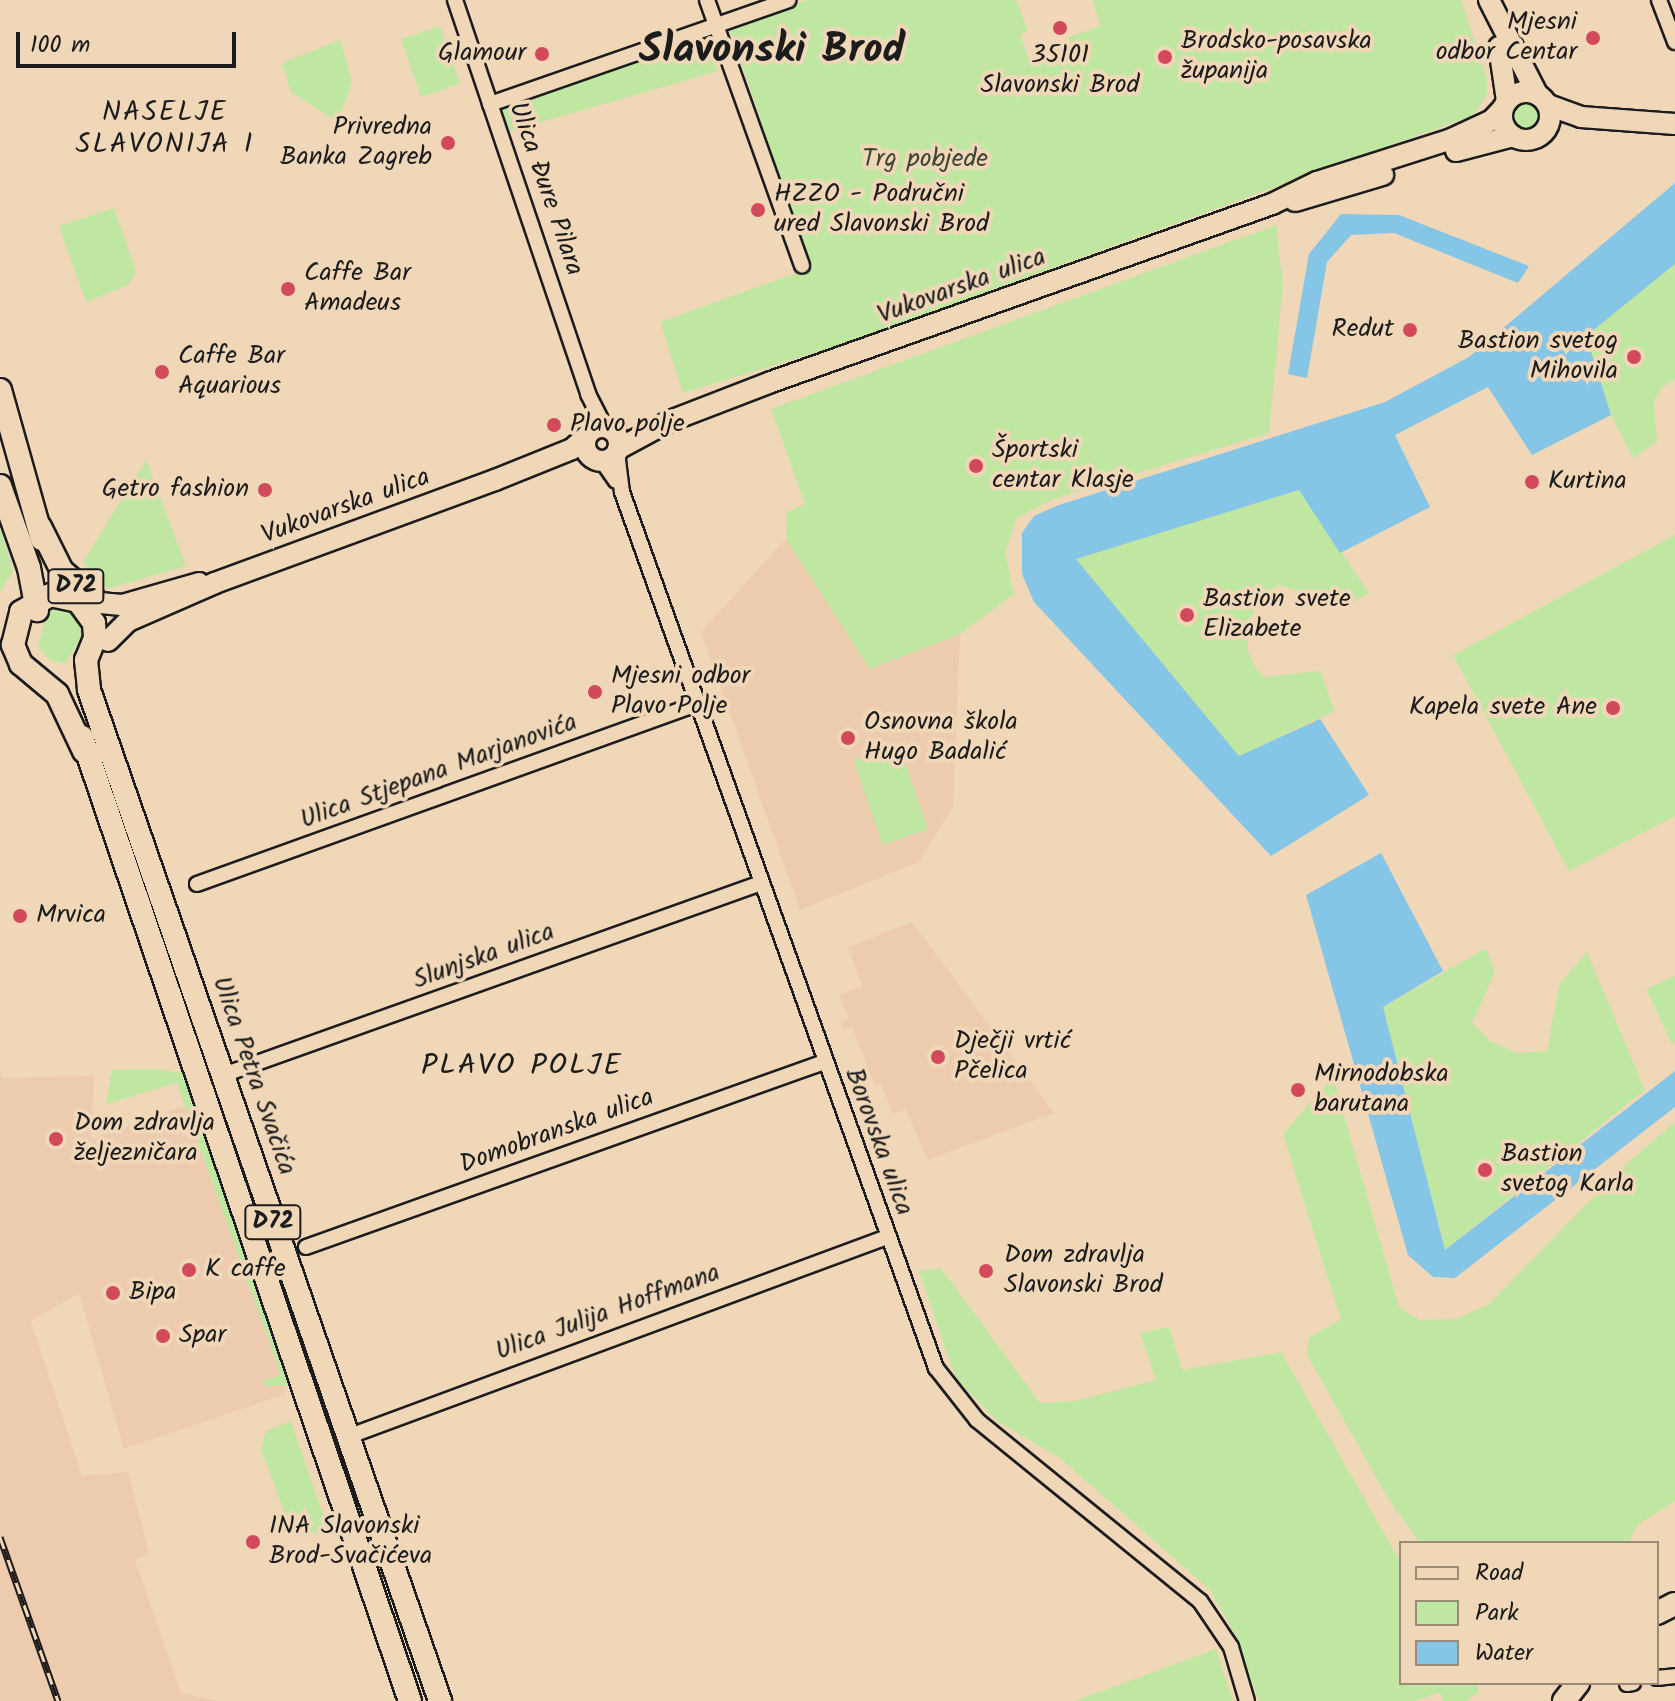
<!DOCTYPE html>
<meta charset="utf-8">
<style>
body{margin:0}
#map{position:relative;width:1675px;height:1701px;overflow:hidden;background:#f0d7b8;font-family:Kalam,sans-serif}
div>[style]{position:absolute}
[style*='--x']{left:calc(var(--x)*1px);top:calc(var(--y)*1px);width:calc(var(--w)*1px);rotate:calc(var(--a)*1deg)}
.built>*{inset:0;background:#edcbaf}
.green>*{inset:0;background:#c0e7a2;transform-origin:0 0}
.round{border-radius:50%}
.water>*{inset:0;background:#85c5e6}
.roads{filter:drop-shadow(2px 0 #1c1c1c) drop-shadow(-2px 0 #1c1c1c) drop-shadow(0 2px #1c1c1c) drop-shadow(0 -2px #1c1c1c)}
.minor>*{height:14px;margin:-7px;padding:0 7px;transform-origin:7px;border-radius:7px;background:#f0d7b8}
.secondary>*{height:20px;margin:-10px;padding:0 10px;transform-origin:10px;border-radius:10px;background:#f0d7b8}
.secondary>.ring{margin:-10px;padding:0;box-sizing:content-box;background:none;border:20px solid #f0d7b8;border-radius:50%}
.primary>*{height:22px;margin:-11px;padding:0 11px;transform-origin:11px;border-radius:11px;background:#f0d7b8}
.rail>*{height:7px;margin-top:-3.5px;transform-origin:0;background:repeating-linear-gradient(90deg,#f0d7b8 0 12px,#1c1c1c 0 24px);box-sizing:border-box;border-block:2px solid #1c1c1c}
.dots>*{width:22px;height:22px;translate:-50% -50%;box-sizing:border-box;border:4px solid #f0d7b8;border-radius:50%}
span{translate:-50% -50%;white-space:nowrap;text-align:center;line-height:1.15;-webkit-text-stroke:8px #f0d7b8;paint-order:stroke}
.shield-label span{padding:2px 6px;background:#f0d7b8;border:2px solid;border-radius:6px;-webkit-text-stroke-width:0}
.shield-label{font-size:24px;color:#1c1c1c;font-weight:700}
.poi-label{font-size:26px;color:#1c1c1c}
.right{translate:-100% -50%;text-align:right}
.left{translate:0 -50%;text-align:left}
.park-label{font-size:26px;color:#3d4537}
.street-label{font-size:26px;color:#1c1c1c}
.neighbourhood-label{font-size:28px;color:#1c1c1c;letter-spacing:2px}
.quarter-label{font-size:30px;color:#1c1c1c;letter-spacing:2px}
.town-label{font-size:42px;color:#1c1c1c;font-weight:700}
.legend{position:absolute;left:1399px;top:1541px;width:260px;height:144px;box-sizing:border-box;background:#f0d7b8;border:2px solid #9b8c7a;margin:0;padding:10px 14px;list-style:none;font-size:24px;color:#1c1c1c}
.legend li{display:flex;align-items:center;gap:16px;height:40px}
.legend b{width:40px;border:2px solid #9b8c7a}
.scale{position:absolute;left:16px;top:32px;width:220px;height:36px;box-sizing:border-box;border:4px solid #1c1c1c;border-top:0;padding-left:10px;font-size:24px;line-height:28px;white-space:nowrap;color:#1c1c1c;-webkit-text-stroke:6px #f0d7b8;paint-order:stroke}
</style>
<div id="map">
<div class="built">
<div style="clip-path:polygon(786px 539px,870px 669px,960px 634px,953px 807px,919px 862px,800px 910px,701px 632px)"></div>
<div style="clip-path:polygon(912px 922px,1054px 1113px,927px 1160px,906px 1109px,893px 1114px,881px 1084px,875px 1086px,852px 1027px,844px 1030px,841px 1022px,848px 1018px,839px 995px,862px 986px,848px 947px)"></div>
<div style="clip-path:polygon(0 1072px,3px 1078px,94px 1076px,91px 1139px,185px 1106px,281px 1375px,286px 1394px,124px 1449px,79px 1293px,31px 1321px,82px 1476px,128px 1472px,149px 1553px,135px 1560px,181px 1693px,219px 1701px,0 1701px)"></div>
</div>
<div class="green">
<div style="clip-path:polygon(808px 0,1016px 0,1028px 31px,1020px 35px,1030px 61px,1071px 47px,1069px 37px,1101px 26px,1092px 0,1461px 0,1487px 79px,1487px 95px,1472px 116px,837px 346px,683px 393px,660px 322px,811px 268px,729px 27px)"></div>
<div style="left:440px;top:26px;width:61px;height:41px;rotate:71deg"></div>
<div style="left:707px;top:37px;width:36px;height:216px;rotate:74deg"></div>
<div style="clip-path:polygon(340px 40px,352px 82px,338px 122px,291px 92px,282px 63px)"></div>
<div class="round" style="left:1511px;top:101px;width:30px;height:30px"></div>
<div style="clip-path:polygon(114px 208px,136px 271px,128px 285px,86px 302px,59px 226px)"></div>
<div style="clip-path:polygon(1276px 225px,1283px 285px,1269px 433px,1053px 499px,1017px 518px,1005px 552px,1014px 594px,960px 634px,870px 669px,786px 539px,787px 512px,805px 504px,771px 409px)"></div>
<div style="clip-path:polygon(1675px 264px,1675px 379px,1662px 387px,1654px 401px,1657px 442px,1633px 458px,1611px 415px,1585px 336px)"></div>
<div style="clip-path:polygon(146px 460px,186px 566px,107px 589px,83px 562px)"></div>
<div style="clip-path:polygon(1299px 490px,1369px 593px,1346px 606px,1279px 585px,1261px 596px,1248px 624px,1248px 650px,1256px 669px,1265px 677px,1320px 671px,1335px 711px,1239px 756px,1076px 559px)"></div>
<div style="clip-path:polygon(0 527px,13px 571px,0 592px)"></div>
<div style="clip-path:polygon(1675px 535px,1675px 816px,1569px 871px,1453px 655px)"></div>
<div style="clip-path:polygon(60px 608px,72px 610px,84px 628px,83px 638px,65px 663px,51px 661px,38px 646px,48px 611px)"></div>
<div style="left:899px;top:745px;width:89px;height:48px;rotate:71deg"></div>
<div style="clip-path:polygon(1486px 948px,1495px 972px,1472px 1023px,1490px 1041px,1518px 1053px,1547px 1051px,1559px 985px,1587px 952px,1645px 1090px,1445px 1250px,1383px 1007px)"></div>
<div style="clip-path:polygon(1675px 976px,1675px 1043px,1672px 1044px,1646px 989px)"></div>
<div style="clip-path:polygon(152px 1069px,186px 1073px,290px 1385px,264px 1386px,263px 1381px,281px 1375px,177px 1083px,106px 1104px,112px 1070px)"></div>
<div style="clip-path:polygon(1333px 1077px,1399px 1307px,1419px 1320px,1456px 1319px,1489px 1304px,1623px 1167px,1675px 1122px,1675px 1501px,1637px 1525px,1629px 1543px,1420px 1543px,1389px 1500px,1307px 1355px,1309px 1337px,1341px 1320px,1283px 1134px)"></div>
<div style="clip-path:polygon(941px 1268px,1040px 1403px,1076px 1401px,1156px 1380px,1140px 1333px,1169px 1327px,1182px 1370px,1281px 1352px,1401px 1563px,1401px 1683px,1475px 1683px,1479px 1691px,1467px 1701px,1443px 1701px,1440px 1692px,1415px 1701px,1259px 1701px,1233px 1630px,1209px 1589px,1060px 1458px,997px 1421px,956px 1379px,919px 1271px)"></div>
<div style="clip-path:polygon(291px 1421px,328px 1529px,303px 1536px,289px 1525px,261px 1449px,266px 1431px)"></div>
<div style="clip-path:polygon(1216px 1649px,1233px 1701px,1074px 1701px,1108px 1689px)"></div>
</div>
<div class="water">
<div style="clip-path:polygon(1675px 183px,1675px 264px,1586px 336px,1611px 415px,1532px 455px,1488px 387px,1395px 435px,1430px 507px,1340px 553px,1299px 490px,1076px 559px,1239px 756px,1320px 719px,1369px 795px,1271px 856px,1034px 602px,1022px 574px,1022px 533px,1034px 516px,1059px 505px,1385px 402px,1469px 357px)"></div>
<div style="clip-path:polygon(1341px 214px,1399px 215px,1529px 266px,1518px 283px,1394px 233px,1351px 235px,1327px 262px,1307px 378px,1288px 374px,1309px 254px)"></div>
<div style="clip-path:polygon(1381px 853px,1443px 971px,1383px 1007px,1445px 1250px,1675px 1071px,1675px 1107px,1455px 1278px,1433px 1277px,1408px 1255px,1306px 895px)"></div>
</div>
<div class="roads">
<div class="minor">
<div style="--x:455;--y:0;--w:416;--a:71.3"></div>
<div style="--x:588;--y:394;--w:37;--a:63"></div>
<div style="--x:707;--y:0;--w:282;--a:70.3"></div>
<div style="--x:1659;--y:0;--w:45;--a:69.1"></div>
<div style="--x:490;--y:104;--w:316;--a:-19.2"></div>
<div style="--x:617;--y:452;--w:40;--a:82.9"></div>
<div style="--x:622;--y:492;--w:931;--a:70.28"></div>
<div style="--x:936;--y:1368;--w:66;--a:51.7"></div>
<div style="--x:977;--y:1420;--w:287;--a:39.1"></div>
<div style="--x:1200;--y:1601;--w:55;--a:56"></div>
<div style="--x:1231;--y:1647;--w:56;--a:73.5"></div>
<div style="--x:602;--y:461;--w:24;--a:55"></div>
<div style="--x:197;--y:884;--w:531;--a:-19.8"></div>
<div style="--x:223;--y:1075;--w:571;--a:-19.64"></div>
<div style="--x:306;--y:1247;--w:550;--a:-19.65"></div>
<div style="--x:347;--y:1437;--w:576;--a:-20.32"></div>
<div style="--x:1657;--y:1678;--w:18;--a:-6"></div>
<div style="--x:1627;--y:1684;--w:6;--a:-9"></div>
</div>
<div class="secondary">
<div style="--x:1489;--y:0;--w:106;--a:62.9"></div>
<div style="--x:1499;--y:47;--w:55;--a:81.6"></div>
<div class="ring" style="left:1502px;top:92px;width:28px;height:28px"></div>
<div style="--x:1548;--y:105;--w:35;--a:20"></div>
<div style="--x:1581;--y:117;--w:94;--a:4.3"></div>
<div style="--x:1456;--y:151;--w:59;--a:-14.7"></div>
<div style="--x:1295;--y:201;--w:92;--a:-16.5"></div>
<div class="ring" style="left:585px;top:427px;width:14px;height:14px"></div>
<div style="--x:618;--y:449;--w:59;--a:-28.3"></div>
<div style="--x:670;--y:421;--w:108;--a:-21.1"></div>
<div style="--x:771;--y:382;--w:532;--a:-19.56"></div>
<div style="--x:1272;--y:204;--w:50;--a:-26.1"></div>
<div style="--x:1317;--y:182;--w:139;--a:-17.7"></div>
<div style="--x:1449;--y:140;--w:47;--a:-24.9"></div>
<div style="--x:1492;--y:120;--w:16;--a:-47"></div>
<div style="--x:78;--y:601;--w:44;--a:5.2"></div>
<div style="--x:122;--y:605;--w:80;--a:-15.9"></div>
<div style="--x:108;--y:641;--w:28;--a:-45"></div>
<div style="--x:128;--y:621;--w:95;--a:-23.6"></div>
<div style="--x:215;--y:583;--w:298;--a:-20.2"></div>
<div style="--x:495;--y:480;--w:83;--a:-21.9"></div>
<div style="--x:572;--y:449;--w:18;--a:-41"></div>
</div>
<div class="primary">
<div style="--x:0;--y:390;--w:155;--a:74.3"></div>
<div style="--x:0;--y:486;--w:87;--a:70.5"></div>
<div style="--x:29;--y:568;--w:43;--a:79.2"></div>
<div style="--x:40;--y:527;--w:49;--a:63.4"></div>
<div style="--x:62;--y:571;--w:40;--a:40"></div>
<div style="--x:82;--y:737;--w:1018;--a:71.21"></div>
<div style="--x:84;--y:751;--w:63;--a:-115.3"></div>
<div style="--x:57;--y:694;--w:47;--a:-140.2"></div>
<div style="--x:21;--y:664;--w:21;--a:-113"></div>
<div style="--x:13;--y:645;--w:34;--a:-76"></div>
<div style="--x:21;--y:612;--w:34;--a:-30"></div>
<div style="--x:50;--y:595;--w:29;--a:12"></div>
<div style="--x:78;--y:601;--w:27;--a:54"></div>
<div style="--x:94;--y:623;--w:15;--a:86"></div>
<div style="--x:95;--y:638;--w:24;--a:112"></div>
<div style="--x:86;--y:660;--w:30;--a:84"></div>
<div style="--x:89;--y:690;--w:1070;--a:70.85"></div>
<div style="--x:1657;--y:1613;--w:20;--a:-27"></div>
<div style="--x:1564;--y:1701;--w:23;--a:-52"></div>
</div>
</div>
<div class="rail">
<div style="--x:0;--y:1537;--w:174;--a:70.5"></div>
</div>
<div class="dots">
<div style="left:1060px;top:28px;background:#d1495b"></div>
<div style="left:1593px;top:38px;background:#d1495b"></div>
<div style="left:542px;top:54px;background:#d1495b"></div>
<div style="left:1165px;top:57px;background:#d1495b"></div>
<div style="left:448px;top:143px;background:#d1495b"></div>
<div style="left:758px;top:210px;background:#d1495b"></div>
<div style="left:288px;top:289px;background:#d1495b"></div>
<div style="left:1410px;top:330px;background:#d1495b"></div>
<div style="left:1634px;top:357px;background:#d1495b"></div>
<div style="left:162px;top:372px;background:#d1495b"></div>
<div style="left:554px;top:425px;background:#d1495b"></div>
<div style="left:976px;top:466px;background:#d1495b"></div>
<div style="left:1532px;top:482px;background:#d1495b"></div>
<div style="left:265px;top:490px;background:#d1495b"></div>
<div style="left:1187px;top:615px;background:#d1495b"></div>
<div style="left:595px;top:692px;background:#d1495b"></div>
<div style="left:1613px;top:708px;background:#d1495b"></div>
<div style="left:848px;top:738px;background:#d1495b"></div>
<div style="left:20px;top:916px;background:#d1495b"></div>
<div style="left:938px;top:1057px;background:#d1495b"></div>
<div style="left:1298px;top:1090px;background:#d1495b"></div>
<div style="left:56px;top:1139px;background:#d1495b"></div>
<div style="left:1485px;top:1170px;background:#d1495b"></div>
<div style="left:189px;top:1270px;background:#d1495b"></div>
<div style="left:986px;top:1271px;background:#d1495b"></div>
<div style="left:113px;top:1293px;background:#d1495b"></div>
<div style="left:163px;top:1336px;background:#d1495b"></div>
<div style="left:253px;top:1542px;background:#d1495b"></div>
</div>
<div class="shield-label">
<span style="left:76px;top:586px">D72</span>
<span style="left:273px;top:1222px">D72</span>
</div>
<div class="poi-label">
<span class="right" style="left:1577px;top:38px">Mjesni<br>odbor Centar</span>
<span class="left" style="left:1181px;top:57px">Brodsko-posavska<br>županija</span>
<span class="right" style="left:526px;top:54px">Glamour</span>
<span style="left:1060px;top:71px">35101<br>Slavonski Brod</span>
<span class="right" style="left:432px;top:143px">Privredna<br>Banka Zagreb</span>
<span class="left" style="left:774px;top:210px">HZZO - Područni<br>ured Slavonski Brod</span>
<span class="left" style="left:304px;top:289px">Caffe Bar<br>Amadeus</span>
<span class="right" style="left:1394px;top:330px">Redut</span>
<span class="right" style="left:1618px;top:357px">Bastion svetog<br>Mihovila</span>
<span class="left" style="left:178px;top:372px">Caffe Bar<br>Aquarious</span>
<span class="left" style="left:570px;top:425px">Plavo polje</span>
<span class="left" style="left:992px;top:466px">Športski<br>centar Klasje</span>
<span class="left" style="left:1548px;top:482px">Kurtina</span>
<span class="right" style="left:249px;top:490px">Getro fashion</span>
<span class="left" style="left:1203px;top:615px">Bastion svete<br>Elizabete</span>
<span class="left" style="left:611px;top:692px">Mjesni odbor<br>Plavo Polje</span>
<span class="right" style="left:1597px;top:708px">Kapela svete Ane</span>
<span class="left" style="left:864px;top:738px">Osnovna škola<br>Hugo Badalić</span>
<span class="left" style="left:36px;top:916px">Mrvica</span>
<span class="left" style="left:954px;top:1057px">Dječji vrtić<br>Pčelica</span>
<span class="left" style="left:1314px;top:1090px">Mirnodobska<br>barutana</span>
<span class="left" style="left:74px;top:1139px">Dom zdravlja<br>željezničara</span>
<span class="left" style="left:1501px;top:1170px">Bastion<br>svetog Karla</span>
<span class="left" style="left:1004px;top:1271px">Dom zdravlja<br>Slavonski Brod</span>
<span class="left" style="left:205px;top:1270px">K caffe</span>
<span class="left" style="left:129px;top:1293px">Bipa</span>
<span class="left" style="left:179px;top:1336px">Spar</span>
<span class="left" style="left:269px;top:1542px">INA Slavonski<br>Brod-Svačićeva</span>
</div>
<div class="park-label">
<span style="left:925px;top:160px">Trg pobjede</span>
</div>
<div class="street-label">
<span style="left:545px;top:189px;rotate:71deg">Ulica Đure Pilara</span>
<span style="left:962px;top:287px;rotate:-20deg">Vukovarska ulica</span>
<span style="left:346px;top:507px;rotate:-20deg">Vukovarska ulica</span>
<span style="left:439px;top:772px;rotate:-20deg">Ulica Stjepana Marjanovića</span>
<span style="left:484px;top:957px;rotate:-20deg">Slunjska ulica</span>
<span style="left:253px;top:1076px;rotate:71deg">Ulica Petra Svačića</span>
<span style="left:557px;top:1132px;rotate:-20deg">Domobranska ulica</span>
<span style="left:878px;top:1142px;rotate:70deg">Borovska ulica</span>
<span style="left:608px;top:1313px;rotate:-20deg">Ulica Julija Hoffmana</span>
</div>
<div class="neighbourhood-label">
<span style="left:165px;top:129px">NASELJE<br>SLAVONIJA I</span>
</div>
<div class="quarter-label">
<span style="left:522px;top:1066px">PLAVO POLJE</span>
</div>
<div class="town-label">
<span style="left:772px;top:51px">Slavonski Brod</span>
</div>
<ul class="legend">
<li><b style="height:10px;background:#f0d7b8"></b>Road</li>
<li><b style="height:22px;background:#c0e7a2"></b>Park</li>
<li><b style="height:22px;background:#85c5e6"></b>Water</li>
</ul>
<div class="scale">100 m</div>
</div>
